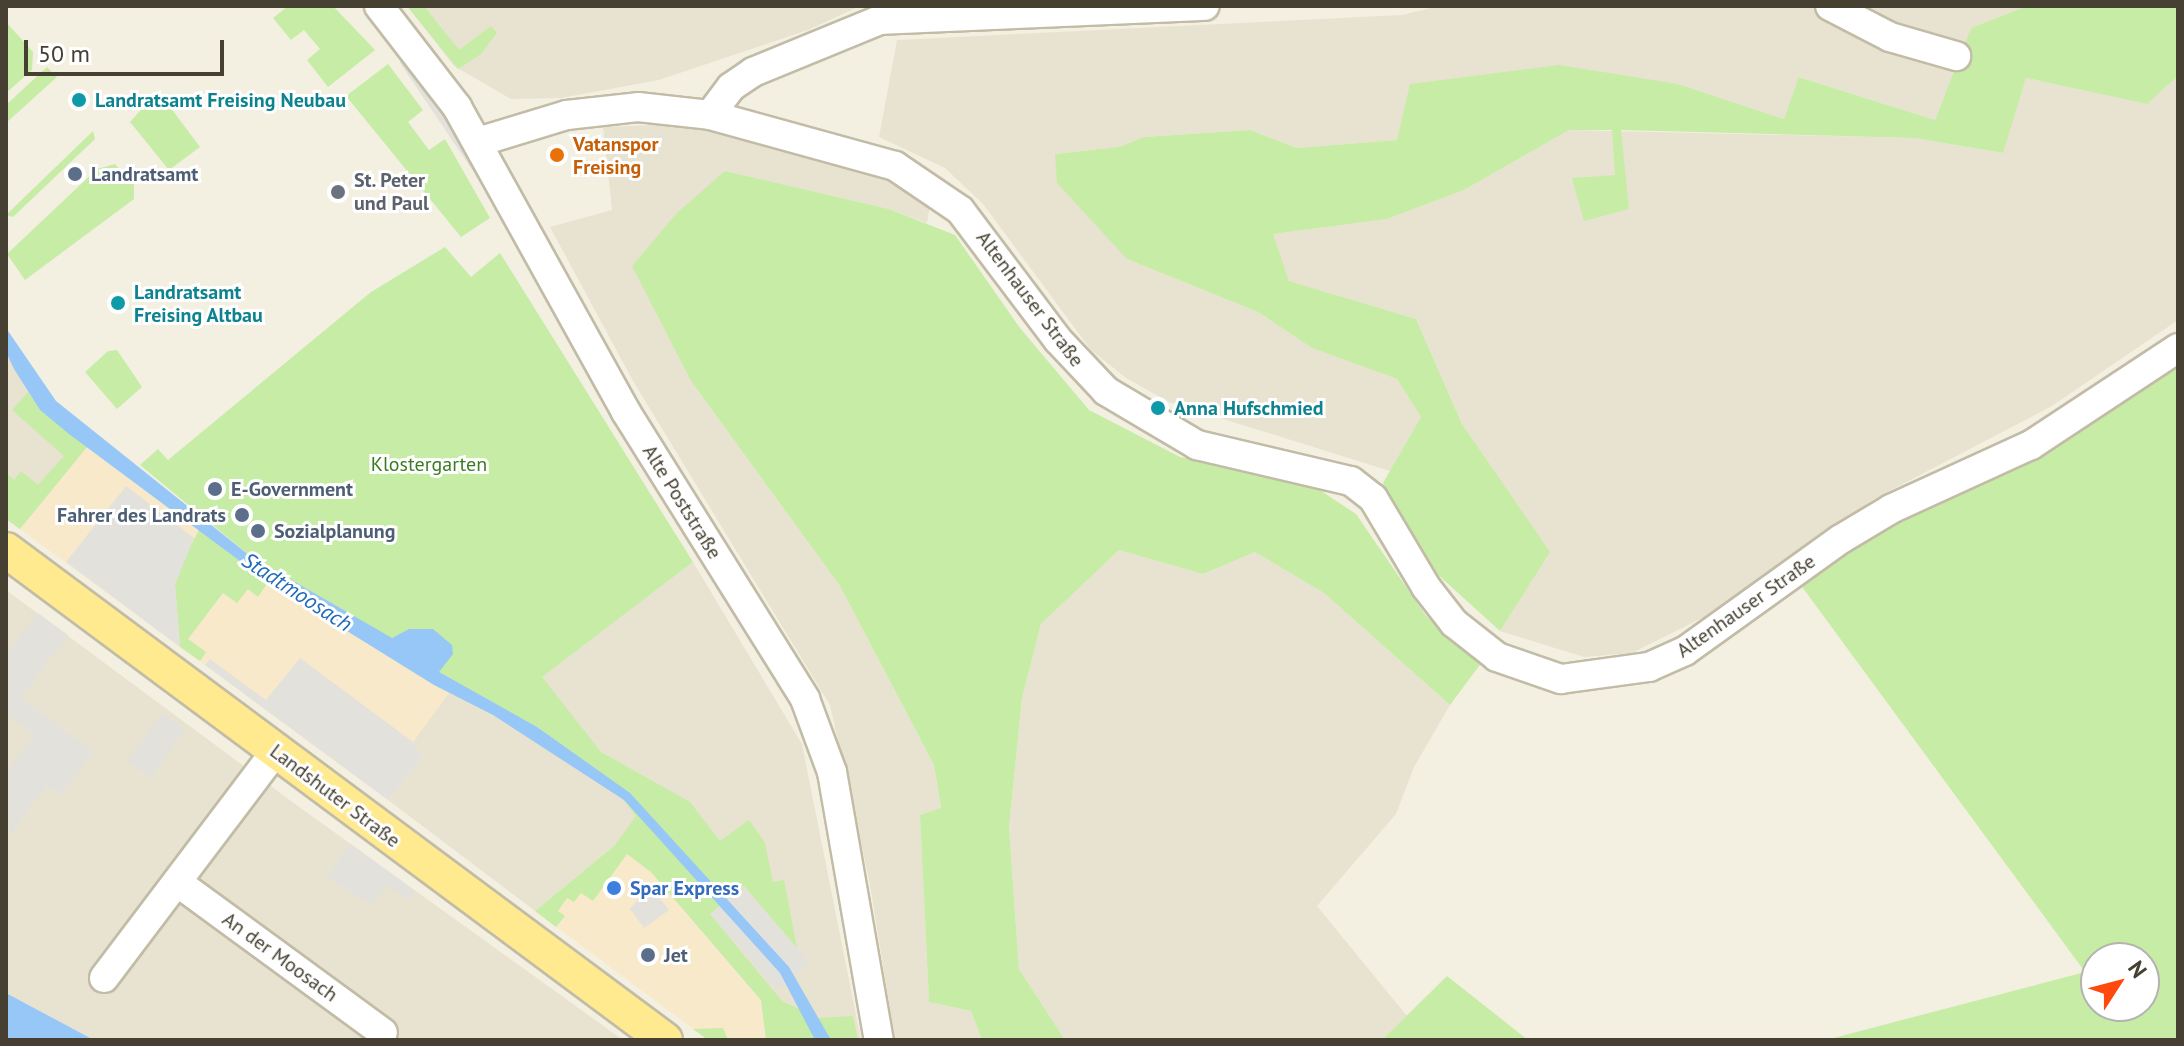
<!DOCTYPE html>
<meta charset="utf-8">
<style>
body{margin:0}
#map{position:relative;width:2184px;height:1046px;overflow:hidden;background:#f3f0e2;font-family:"PT Sans",sans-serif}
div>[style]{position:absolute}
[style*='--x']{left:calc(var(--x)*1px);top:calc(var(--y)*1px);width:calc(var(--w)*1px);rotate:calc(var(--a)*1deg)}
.residential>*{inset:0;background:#e8e3d0}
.commercial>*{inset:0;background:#f8e9ca}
.green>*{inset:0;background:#c6eca6}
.parking>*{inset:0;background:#e3e1dc;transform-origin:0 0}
.water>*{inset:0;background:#97c7f7}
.roads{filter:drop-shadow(2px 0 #c2bca7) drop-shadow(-2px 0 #c2bca7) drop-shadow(0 2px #c2bca7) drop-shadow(0 -2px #c2bca7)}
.minor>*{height:28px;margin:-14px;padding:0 14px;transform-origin:14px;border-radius:14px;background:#fff}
.major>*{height:34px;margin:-17px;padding:0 17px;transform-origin:17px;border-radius:17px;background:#ffea8f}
.dots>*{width:22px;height:22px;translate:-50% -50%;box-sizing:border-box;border:4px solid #fff;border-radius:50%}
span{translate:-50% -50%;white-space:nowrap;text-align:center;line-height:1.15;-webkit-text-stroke:6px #fff;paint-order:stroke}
.culture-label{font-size:20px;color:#0d838f;font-weight:700}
.left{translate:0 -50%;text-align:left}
.food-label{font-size:20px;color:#c56008;font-weight:700}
.service-label{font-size:20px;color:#4e5e75;font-weight:700}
.right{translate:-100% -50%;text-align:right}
.worship-label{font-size:20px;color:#5b616d;font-weight:700}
.street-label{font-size:20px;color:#454032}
.park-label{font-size:20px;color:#3a7c20}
.shop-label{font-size:20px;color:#366cbe;font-weight:700}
.water-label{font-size:22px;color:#216bbb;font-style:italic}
.frame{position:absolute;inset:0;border:8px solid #454032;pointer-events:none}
.north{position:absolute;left:2080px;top:942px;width:80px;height:80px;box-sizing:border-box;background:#fff;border:2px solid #b5b3ad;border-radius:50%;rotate:54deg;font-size:22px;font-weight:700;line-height:32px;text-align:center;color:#454032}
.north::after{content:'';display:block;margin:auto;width:28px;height:36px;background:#ff4a0d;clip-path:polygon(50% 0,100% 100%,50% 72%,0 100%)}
.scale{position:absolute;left:24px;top:40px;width:200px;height:36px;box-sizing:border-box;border:4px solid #454032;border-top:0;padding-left:10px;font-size:24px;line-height:28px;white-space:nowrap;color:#454032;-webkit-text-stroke:6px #fff;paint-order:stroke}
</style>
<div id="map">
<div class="residential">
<div style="clip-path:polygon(407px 6px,860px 6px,808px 30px,659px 80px,561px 98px,511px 99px,454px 66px)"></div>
<div style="clip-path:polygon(1439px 6px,1811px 6px,1958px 62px,1935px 120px,1800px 77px,1784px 119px,1678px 84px,1398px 140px,1297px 148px,1250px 130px,1144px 137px,1119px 147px,1055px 154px,1127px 259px,1258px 312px,1312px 348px,1397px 379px,1421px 417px,1390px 471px,1169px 402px,1126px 378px,1091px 350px,983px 204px,945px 168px,879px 137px,897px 40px,1402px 15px)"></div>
<div style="clip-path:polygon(1859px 6px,2027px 6px,1971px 28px,1965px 44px,1897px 28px)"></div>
<div style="clip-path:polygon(2178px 76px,2178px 320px,2052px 406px,1874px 499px,1704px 617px,1632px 653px,1584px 657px,1500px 631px,1549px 552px,1462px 424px,1416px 319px,1289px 281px,1272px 234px,1387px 219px,1464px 190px,1569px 130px,1914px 138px,2002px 153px,2026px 78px,2147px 104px)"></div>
<div style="clip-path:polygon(680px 124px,895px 179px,931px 199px,927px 223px,889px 209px,725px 171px,691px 381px,840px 586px,934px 765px,941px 809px,920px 815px,929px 1002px,971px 1011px,982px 1040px,895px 1040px,869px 879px,830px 705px,633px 381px,550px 227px,612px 210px,603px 127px)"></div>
<div style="clip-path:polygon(6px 352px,40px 410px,87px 447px,20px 529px,6px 519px)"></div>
<div style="clip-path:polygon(1119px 550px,1203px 574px,1255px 552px,1324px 593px,1450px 705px,1414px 767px,1396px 814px,1317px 906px,1407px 1016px,1382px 1040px,1065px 1040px,1019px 969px,1009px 827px,1022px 698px,1041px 624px)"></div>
<div style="clip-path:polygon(693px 562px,802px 744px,861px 1040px,766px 1040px,761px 1000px,615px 845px,535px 911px,388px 800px,421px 758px,413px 742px,454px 683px,502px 707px)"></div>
<div style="clip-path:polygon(6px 590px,291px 801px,623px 1040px,94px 1040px,6px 993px)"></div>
</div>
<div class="commercial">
<div style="clip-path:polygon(87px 447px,233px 557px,449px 693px,413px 742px,422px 758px,388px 800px,20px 529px)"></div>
<div style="clip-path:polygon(615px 845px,651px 872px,761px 1000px,766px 1040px,708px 1040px,535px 911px)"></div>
</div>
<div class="green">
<div style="clip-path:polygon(288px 6px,333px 6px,375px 50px,328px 87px,307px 60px,320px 49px,304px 30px,291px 40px,273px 18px)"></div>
<div style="clip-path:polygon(407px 6px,424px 6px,459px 50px,491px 26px,497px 33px,481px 54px,458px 69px)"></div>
<div style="clip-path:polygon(2027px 6px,2178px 6px,2178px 76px,2147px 104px,2026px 78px,2003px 153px,1914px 138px,1621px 130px,1629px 209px,1584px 221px,1572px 178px,1615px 175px,1612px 130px,1569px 130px,1464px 190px,1387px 219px,1273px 234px,1289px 281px,1416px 319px,1462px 424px,1550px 552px,1500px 631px,1435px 572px,1383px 483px,1421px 417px,1397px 379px,1312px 348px,1258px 312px,1127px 259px,1057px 183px,1055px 154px,1119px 147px,1144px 137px,1250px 130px,1297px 148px,1397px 140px,1410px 84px,1559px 65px,1678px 84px,1784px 119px,1799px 77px,1935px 120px,1971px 28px)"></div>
<div style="clip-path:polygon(6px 22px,33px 52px,32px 70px,6px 93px)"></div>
<div style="clip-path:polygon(388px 64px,423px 110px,408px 122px,429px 150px,445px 139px,490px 218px,461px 237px,346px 96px)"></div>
<div style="clip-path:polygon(47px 67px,57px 77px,6px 123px,6px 105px)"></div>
<div style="clip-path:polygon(158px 91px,200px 147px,169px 170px,130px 122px)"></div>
<div style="clip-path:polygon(93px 131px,95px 139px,13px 217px,6px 215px)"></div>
<div style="clip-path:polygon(115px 164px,134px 185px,134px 199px,25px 280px,7px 254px,97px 169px)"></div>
<div style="clip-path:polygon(725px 171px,889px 209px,955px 235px,1020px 328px,1089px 410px,1180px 457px,1306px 481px,1356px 514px,1426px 616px,1482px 662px,1450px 705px,1324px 593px,1255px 552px,1203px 574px,1119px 550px,1041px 624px,1022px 698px,1009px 827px,1019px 969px,1065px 1040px,982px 1040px,971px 1011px,929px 1002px,920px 815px,941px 808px,934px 765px,840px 586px,691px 381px,632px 266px,677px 213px)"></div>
<div style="clip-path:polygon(445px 247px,471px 277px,500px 253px,693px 562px,542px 677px,601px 752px,690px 802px,720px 841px,749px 820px,765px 843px,773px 882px,784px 880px,797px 948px,744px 886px,710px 914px,782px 1001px,819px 1018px,853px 1016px,858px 1040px,766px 1040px,761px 1000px,651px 872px,627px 854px,593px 901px,581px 893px,574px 902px,567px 898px,558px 911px,565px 916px,556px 927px,535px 911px,615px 845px,636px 816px,624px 800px,591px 766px,537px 727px,454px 683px,392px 639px,250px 556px,140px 465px,158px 449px,168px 460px,371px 292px)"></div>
<div style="clip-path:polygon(117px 350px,142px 387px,117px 409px,85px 372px,108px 351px)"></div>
<div style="clip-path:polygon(evenodd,2178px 360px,2178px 1040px,1826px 1040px,2085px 972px,1800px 584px,1873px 534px,2075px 433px,2178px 360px,2096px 958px,2144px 958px,2144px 1006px,2096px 1006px,2096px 958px)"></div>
<div style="clip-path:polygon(28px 392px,40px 410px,87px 447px,20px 529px,6px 519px,6px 473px,14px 480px,21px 471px,38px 485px,64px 456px,12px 410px)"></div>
<div style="clip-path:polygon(199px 530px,268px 582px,258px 597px,248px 589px,237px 603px,223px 593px,188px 639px,206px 652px,200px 661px,180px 647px,175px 585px,179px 567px)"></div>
<div style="clip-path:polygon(1447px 976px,1528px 1040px,1382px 1040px)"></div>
<div style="clip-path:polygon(723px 1028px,728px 1040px,708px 1040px,693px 1029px)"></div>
</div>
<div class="parking">
<div style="clip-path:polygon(401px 54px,443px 108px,489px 184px,479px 180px,400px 63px)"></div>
<div style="clip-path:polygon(126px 486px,194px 538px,175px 585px,180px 647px,66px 562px)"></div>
<div style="clip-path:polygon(38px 613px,68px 635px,21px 698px,94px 752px,61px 795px,47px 785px,10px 835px,6px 772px,34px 735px,6px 713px,6px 655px)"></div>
<div style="clip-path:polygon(300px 658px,413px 742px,422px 758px,388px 800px,205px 665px,210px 659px,266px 700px)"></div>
<div style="left:161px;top:713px;width:29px;height:59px;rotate:35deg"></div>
<div style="clip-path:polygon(351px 844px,415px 891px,408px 901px,387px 885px,372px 905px,326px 877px)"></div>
<div style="clip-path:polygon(650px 886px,669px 910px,644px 928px,630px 909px)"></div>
<div style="left:743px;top:886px;width:101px;height:43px;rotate:49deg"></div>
</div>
<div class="water">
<div style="clip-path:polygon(6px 328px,56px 401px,250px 556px,392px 638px,409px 629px,433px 629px,452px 645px,453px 654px,439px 672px,537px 727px,630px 793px,789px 967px,831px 1040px,815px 1040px,780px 973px,624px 800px,493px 715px,434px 685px,268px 582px,69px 434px,40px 410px,14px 369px,6px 352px)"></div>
<div style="clip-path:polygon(6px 993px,94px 1040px,6px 1040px)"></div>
</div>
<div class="roads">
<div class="minor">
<div style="--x:379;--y:6;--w:128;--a:52.3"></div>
<div style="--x:457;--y:107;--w:349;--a:61"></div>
<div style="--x:626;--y:412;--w:338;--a:58"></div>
<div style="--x:805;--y:699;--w:78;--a:69.7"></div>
<div style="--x:832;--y:772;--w:272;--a:80.1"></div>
<div style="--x:1830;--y:6;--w:68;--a:27.3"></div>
<div style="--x:1890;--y:37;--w:69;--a:16.1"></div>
<div style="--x:710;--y:115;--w:35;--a:-53"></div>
<div style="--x:731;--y:87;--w:27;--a:-34"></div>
<div style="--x:753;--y:72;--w:137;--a:-22.3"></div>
<div style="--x:880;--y:20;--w:325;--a:-2.5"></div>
<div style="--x:478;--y:142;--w:93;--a:-16.9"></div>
<div style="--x:567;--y:115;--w:71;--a:-6.4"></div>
<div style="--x:638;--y:107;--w:72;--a:6.3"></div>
<div style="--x:710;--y:115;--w:192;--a:15.4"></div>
<div style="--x:895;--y:166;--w:78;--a:34.1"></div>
<div style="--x:960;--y:210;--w:163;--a:53"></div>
<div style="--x:1058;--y:340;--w:70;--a:46.7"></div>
<div style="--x:1106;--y:391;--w:106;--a:30.7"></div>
<div style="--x:1197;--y:445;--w:158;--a:13.2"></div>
<div style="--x:1351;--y:481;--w:28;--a:38"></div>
<div style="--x:1373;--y:498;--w:104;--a:59.2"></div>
<div style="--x:1426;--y:587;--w:46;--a:52.1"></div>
<div style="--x:1454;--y:623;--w:55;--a:38.3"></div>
<div style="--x:1497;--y:657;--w:68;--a:19"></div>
<div style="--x:1561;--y:679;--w:89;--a:-7.8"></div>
<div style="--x:1649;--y:667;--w:39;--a:-24"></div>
<div style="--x:1685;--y:651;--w:192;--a:-35.7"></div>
<div style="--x:1841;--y:539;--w:58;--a:-31"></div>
<div style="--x:1891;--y:509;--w:154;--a:-24.6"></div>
<div style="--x:2031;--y:445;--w:176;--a:-33.4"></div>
<div style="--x:177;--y:882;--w:255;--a:36.2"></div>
<div style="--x:104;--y:978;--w:283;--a:-52.9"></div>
</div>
<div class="major">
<div style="--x:6;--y:550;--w:821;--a:36.63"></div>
</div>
</div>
<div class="dots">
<div style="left:79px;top:100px;background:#0f9aa8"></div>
<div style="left:557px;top:155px;background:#e8710a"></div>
<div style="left:75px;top:174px;background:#5c6f8a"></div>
<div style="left:338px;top:192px;background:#6b7280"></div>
<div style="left:118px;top:303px;background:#0f9aa8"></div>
<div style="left:1158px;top:408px;background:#0f9aa8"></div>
<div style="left:215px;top:489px;background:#5c6f8a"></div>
<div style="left:242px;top:515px;background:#5c6f8a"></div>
<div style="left:258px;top:531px;background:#5c6f8a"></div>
<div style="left:614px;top:888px;background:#3f7fe0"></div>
<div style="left:648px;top:955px;background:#5c6f8a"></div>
</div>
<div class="culture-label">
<span class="left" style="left:95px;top:100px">Landratsamt Freising Neubau</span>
<span class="left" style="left:134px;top:304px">Landratsamt<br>Freising Altbau</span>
<span class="left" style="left:1174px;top:408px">Anna Hufschmied</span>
</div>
<div class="food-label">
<span class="left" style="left:573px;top:156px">Vatanspor<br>Freising</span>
</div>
<div class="service-label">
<span class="left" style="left:91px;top:174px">Landratsamt</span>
<span class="left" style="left:231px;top:489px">E-Government</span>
<span class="right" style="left:226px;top:515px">Fahrer des Landrats</span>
<span class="left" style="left:274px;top:531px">Sozialplanung</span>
<span class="left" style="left:664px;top:955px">Jet</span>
</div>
<div class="worship-label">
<span class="left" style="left:354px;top:192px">St. Peter<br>und Paul</span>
</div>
<div class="street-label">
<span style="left:1030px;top:299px;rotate:53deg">Altenhauser Straße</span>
<span style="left:682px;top:502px;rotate:58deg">Alte Poststraße</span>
<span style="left:1746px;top:606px;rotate:-35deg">Altenhauser Straße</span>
<span style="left:335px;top:796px;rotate:37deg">Landshuter Straße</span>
<span style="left:280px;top:957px;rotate:36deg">An der Moosach</span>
</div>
<div class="park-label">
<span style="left:429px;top:464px">Klostergarten</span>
</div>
<div class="shop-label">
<span class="left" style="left:630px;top:888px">Spar Express</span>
</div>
<div class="water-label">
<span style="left:297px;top:592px;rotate:33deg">Stadtmoosach</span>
</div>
<div class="frame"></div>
<div class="north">N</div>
<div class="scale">50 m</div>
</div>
